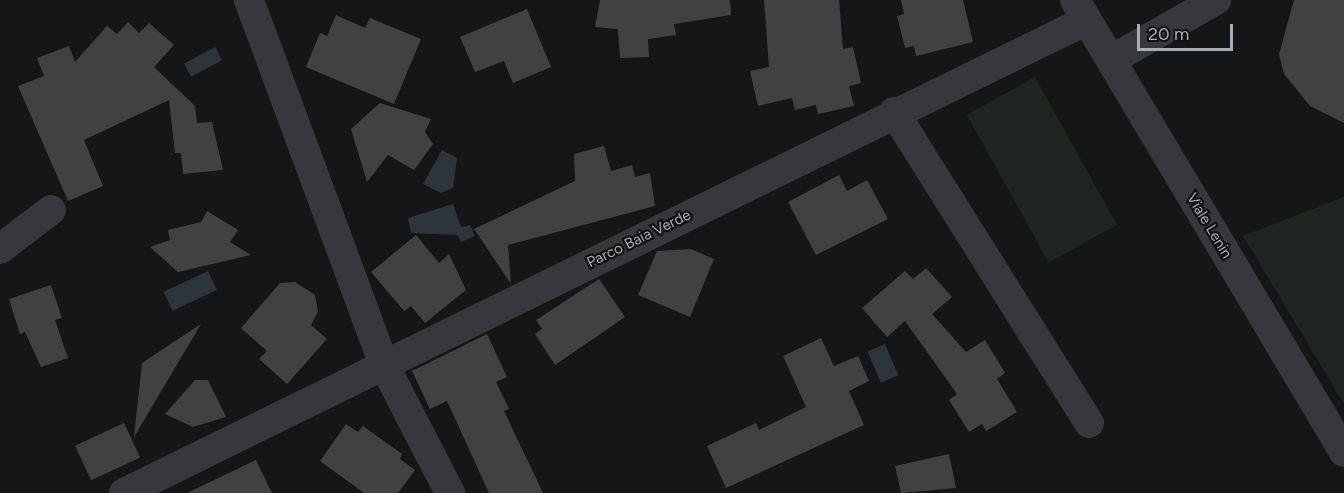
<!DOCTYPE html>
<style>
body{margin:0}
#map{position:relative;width:1344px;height:493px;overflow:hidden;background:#161618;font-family:Figtree,sans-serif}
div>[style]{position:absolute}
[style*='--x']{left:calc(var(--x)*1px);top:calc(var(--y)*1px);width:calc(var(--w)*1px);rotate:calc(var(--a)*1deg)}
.green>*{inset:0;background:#1e261f;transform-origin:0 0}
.water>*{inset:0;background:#2c353c;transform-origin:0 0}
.building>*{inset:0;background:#404145;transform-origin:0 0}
.minor>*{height:30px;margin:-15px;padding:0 15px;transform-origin:15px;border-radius:15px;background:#37383d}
span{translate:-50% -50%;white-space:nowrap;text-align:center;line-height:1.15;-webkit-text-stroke:4.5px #111113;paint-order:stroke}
.street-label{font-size:15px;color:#a8adb8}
.scale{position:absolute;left:1137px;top:24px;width:96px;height:27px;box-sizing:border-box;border:3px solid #a8adb8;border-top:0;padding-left:8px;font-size:18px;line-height:21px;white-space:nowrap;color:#a8adb8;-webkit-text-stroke:4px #111113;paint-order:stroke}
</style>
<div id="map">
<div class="green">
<div style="left:1035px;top:77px;width:169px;height:78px;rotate:61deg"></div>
<div style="clip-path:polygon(1344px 197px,1344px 404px,1243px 236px)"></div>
</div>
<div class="water">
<div style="left:215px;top:47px;width:15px;height:35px;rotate:62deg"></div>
<div style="clip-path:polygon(442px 150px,457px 158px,453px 188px,441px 193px,423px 184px)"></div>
<div style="clip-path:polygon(453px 204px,461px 227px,470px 225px,475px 236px,461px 242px,457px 235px,411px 233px,408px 218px)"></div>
<div style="left:208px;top:271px;width:21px;height:49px;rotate:65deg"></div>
<div style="left:885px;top:344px;width:34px;height:19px;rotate:67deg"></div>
</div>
<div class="building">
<div style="clip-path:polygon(600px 0,730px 0,731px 15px,674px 24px,676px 35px,648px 39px,649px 57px,620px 58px,618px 29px,595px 27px)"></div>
<div style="clip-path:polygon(764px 0,839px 0,843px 49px,853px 47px,861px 83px,849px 86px,854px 106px,818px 114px,816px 105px,795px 110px,792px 98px,758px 106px,750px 71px,769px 67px)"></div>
<div style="clip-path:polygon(901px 0,963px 0,973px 42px,916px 56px,914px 46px,905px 48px,897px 16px,904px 14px)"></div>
<div style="clip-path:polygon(1294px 0,1344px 0,1344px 123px,1310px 106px,1284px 74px,1279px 54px)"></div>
<div style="clip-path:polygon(527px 9px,551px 67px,513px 83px,504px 61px,475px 72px,460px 37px)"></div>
<div style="clip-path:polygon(336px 15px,365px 28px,370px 18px,421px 39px,394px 104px,306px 67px,320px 33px,327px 36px)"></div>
<div style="clip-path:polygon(128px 22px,139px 33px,149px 23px,174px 45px,154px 67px,195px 106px,197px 123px,212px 122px,223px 170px,183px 174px,181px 153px,175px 153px,169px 100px,84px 140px,103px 186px,68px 201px,18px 86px,44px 76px,37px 58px,69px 46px,75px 62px,107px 26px,117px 34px)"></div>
<div style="clip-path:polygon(380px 103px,431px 119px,425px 132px,433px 144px,414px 170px,388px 155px,367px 182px,351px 129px)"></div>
<div style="clip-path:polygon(604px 146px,611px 171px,632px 165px,635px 177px,650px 173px,655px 206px,508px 245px,511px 284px,474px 229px,575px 181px,574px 154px)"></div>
<div style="clip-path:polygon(839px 175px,847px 191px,867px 180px,888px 219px,816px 255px,788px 202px)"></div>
<div style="clip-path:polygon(207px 211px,238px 230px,230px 242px,251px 255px,178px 272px,150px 247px,170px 240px,168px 230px,201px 222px)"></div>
<div style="clip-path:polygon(416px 235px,439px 263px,449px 254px,466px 290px,425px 323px,411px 306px,404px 311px,371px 272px)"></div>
<div style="clip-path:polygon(691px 249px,714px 259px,690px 317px,638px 295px,657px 251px)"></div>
<div style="clip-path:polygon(926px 268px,952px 297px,932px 314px,966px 352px,985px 340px,1005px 373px,997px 379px,1017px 412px,986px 431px,982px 424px,969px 432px,949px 400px,957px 394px,905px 321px,887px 337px,862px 308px,905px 271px,913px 279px)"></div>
<div style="clip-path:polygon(599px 279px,625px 317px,555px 365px,535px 334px,542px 329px,536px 320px)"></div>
<div style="clip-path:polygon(295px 282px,315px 295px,318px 312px,311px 325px,327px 339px,287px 384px,259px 359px,267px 351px,241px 328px,280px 283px)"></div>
<div style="clip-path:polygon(51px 285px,62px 318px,55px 320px,68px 358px,41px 367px,25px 332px,20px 334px,9px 299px)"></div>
<div style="clip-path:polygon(201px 324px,134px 437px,142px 363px)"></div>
<div style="clip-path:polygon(487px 334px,507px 377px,496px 382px,509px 409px,504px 411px,543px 493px,489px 493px,447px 401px,430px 409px,412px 371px)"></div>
<div style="clip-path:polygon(821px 338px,834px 366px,858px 356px,869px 381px,849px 391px,864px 425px,726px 488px,707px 446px,756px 423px,759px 430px,806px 407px,783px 356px)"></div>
<div style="clip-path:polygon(195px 380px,208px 380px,226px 417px,193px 427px,165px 414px)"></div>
<div style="left:124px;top:423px;width:38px;height:54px;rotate:65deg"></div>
<div style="clip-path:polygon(346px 424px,358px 432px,363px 426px,402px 454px,400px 459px,415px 470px,398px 493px,364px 493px,320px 461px)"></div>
<div style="clip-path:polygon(949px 454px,956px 488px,901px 493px,895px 466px)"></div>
<div style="clip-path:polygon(256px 460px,272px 493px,187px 493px)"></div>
</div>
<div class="minor">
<div style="--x:249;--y:0;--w:389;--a:69.7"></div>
<div style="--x:384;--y:365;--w:144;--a:62.7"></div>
<div style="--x:1075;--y:0;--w:526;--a:59.24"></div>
<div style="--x:1111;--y:60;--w:121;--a:-29.7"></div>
<div style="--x:894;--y:112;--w:367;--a:57.9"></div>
<div style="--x:0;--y:249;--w:64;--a:-37.4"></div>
<div style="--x:124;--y:493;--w:1073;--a:-26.16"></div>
</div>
<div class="street-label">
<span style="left:1209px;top:226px;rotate:59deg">Viale Lenin</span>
<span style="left:639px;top:239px;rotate:-26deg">Parco Baia Verde</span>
</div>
<div class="scale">20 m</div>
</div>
